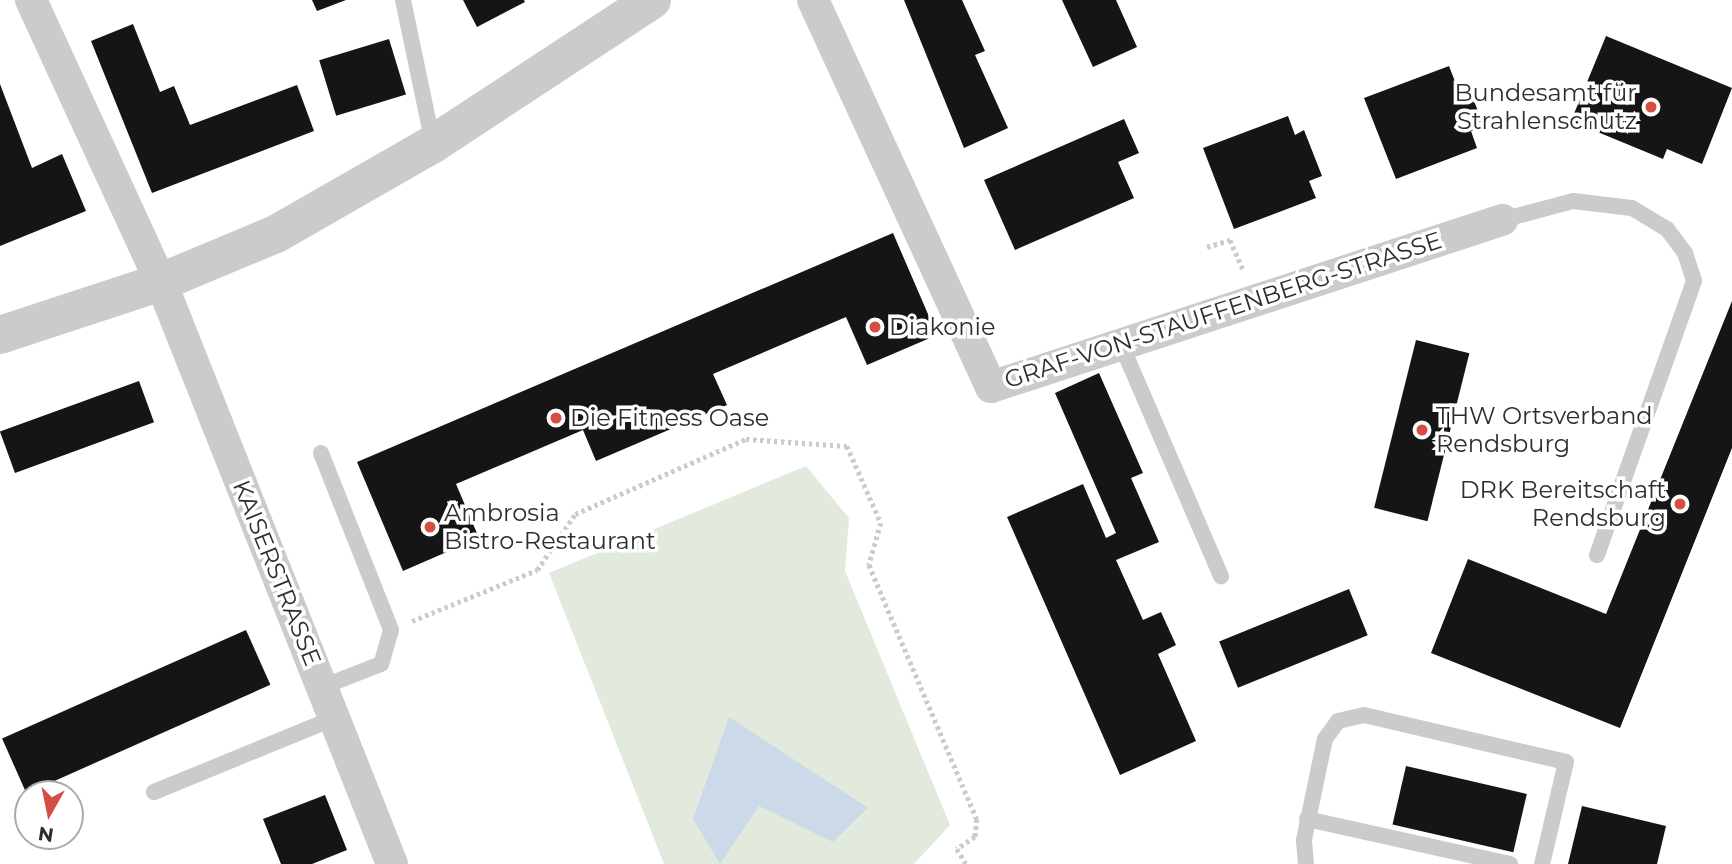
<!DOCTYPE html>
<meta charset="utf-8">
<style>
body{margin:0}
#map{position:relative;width:1732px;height:864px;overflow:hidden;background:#fff;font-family:Montserrat,sans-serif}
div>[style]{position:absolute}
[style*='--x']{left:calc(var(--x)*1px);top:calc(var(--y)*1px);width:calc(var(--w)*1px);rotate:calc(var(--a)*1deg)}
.green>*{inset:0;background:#e2eade}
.water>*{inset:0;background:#ccd9e8}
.building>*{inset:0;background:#151515;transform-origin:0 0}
.path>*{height:4.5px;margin-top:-2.25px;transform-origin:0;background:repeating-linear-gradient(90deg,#cbcbcb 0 3.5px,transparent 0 7px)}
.service>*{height:16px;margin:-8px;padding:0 8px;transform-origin:8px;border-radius:8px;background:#cbcbcb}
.minor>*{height:32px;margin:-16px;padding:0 16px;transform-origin:16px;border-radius:16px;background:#cbcbcb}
.tertiary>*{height:38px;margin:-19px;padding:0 19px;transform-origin:19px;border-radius:19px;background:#cbcbcb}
.dots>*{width:19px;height:19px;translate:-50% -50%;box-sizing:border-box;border:4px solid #fff;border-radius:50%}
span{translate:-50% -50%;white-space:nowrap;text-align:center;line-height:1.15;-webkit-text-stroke:7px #fff;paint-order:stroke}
.poi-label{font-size:24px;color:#2e2e2e}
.right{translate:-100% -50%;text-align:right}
.left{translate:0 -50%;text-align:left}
.street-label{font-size:24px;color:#2e2e2e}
.north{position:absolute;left:14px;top:780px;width:70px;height:70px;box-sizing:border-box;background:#fff;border:2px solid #ababab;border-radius:50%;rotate:189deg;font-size:19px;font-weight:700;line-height:28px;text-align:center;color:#2e2e2e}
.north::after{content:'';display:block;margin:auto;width:24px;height:32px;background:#d44f42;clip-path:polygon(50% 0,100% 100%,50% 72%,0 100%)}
</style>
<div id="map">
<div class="green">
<div style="clip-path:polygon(806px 466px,849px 518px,845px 571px,950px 825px,914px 864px,664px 864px,549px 573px)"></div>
</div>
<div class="water">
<div style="clip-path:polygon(729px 717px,868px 808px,833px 842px,759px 806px,720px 864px,693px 819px)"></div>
</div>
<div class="building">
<div style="clip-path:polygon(312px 0,346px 0,317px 11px)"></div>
<div style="clip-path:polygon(463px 0,524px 0,525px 2px,477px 27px)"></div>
<div style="clip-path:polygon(904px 0,962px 0,985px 51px,975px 55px,1008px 128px,964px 148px)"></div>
<div style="clip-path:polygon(1062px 0,1116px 0,1137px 47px,1093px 67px)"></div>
<div style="clip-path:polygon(133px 24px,160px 92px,174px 86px,190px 125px,297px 85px,314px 131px,152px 193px,91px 41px)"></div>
<div style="clip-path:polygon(1606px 36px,1732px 88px,1702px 164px,1667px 149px,1663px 159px,1571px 121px)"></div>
<div style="left:389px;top:39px;width:58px;height:73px;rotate:73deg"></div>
<div style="clip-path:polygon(1449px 66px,1456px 84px,1466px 81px,1484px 126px,1471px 131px,1477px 148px,1396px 179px,1364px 98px)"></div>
<div style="clip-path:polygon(0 84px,32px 168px,62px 154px,86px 211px,0 246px)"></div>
<div style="clip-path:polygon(1288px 116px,1295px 135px,1304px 130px,1322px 176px,1309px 181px,1316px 198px,1234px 229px,1203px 148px)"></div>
<div style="clip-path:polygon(1124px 119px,1139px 153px,1118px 162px,1134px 198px,1015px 250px,984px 180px)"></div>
<div style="clip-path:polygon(893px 233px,937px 335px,867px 365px,846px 317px,713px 374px,727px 405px,596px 461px,583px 430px,456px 484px,479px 538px,403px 571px,357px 462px)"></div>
<div style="clip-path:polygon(1732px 301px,1732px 448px,1620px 728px,1431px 653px,1468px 559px,1606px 614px)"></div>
<div style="left:1416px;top:340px;width:55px;height:173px;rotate:14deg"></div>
<div style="clip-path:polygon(1099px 373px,1143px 473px,1131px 478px,1159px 542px,1116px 560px,1143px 620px,1161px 612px,1176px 645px,1158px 654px,1196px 741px,1120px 775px,1007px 517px,1083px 484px,1106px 538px,1116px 533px,1055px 393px)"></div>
<div style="left:139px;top:381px;width:44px;height:148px;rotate:70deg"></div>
<div style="left:1349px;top:589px;width:50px;height:140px;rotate:68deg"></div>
<div style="left:246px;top:630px;width:60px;height:267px;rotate:66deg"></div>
<div style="left:1406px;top:766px;width:124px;height:60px;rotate:13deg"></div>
<div style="clip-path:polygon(325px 795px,347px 850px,312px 864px,281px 864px,263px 819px)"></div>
<div style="clip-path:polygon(1582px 806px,1666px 826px,1657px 864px,1568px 864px)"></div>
</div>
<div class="path">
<div style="--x:1207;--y:247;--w:24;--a:-17"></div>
<div style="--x:1230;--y:240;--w:35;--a:66"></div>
<div style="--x:412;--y:621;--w:135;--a:-22.2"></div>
<div style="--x:537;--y:570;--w:68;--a:-55.8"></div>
<div style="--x:575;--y:514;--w:187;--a:-23.7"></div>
<div style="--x:746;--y:439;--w:101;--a:4"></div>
<div style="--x:847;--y:446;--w:84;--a:66.2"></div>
<div style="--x:881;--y:523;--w:44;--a:105.9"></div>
<div style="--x:869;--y:565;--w:276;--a:67"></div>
<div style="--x:977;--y:819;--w:18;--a:96"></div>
<div style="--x:975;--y:837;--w:22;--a:146"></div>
<div style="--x:957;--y:849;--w:17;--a:59"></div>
</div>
<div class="service">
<div style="--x:403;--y:0;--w:147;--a:78.2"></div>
<div style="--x:1502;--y:220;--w:73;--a:-15"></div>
<div style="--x:1573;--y:201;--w:59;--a:6.8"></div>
<div style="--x:1632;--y:208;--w:41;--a:31"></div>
<div style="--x:1667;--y:229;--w:30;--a:53"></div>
<div style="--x:1685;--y:253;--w:29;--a:72"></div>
<div style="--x:1694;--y:281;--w:291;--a:109.5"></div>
<div style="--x:1121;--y:344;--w:253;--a:66.7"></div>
<div style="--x:321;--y:453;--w:190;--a:68.4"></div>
<div style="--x:391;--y:630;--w:35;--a:106"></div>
<div style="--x:381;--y:664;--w:63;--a:158.7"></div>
<div style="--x:154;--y:792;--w:195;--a:-22.3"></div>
<div style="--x:1307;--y:819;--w:208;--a:12.5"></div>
<div style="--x:1306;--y:864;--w:24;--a:-95"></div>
<div style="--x:1304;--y:840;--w:103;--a:-78.3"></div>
<div style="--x:1325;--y:739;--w:22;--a:-54"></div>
<div style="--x:1338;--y:721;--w:27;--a:-13"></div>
<div style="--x:1364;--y:715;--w:207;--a:13.1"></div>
<div style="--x:1566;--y:762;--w:105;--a:103.2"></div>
</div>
<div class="minor">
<div style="--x:31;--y:0;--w:311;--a:65.3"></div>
<div style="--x:161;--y:282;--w:626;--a:68.35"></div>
<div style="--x:813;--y:0;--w:426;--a:65.3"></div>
<div style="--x:991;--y:387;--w:538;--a:-18.1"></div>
</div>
<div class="tertiary">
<div style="--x:0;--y:335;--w:169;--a:-18.2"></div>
<div style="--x:161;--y:282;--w:125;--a:-22.7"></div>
<div style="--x:276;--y:234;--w:181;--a:-29.8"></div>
<div style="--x:433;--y:144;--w:262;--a:-33.3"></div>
</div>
<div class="dots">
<div style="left:1651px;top:107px;background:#d44f42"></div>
<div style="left:875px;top:327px;background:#d44f42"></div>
<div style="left:556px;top:418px;background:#d44f42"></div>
<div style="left:1422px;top:430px;background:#d44f42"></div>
<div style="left:1680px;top:504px;background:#d44f42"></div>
<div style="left:430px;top:527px;background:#d44f42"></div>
</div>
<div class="poi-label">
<span class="right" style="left:1637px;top:107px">Bundesamt für<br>Strahlenschutz</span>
<span class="left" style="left:889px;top:327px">Diakonie</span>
<span class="left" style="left:1436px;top:430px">THW Ortsverband<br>Rendsburg</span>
<span class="left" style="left:570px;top:418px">Die Fitness Oase</span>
<span class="right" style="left:1666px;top:504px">DRK Bereitschaft<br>Rendsburg</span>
<span class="left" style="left:444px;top:527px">Ambrosia<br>Bistro-Restaurant</span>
</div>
<div class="street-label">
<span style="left:1223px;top:310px;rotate:-18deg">GRAF-VON-STAUFFENBERG-STRASSE</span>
<span style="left:277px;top:573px;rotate:68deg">KAISERSTRASSE</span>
</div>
<div class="north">N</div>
</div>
